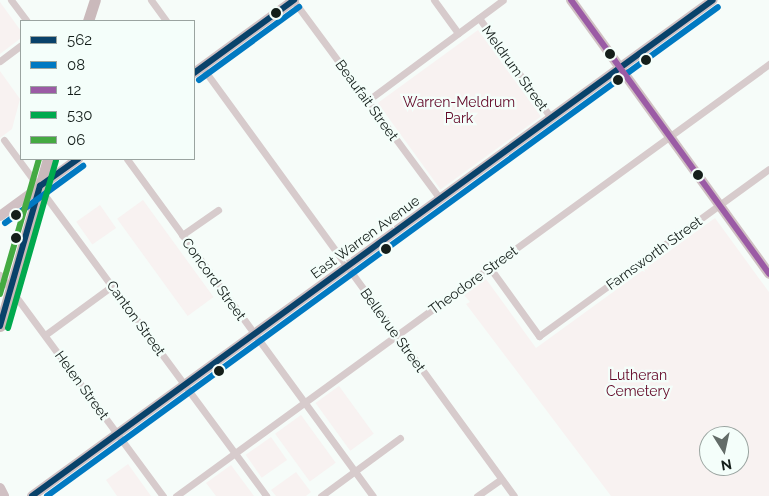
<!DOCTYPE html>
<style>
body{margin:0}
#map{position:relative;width:769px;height:496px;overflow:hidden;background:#f6fcf9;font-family:Raleway,sans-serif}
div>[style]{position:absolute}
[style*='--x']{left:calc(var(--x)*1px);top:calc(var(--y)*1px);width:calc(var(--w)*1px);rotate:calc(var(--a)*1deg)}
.green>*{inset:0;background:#f8f2f1;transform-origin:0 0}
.minor>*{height:7px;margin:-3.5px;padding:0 3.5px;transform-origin:3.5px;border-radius:3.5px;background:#d7cbcc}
.secondary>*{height:10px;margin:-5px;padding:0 5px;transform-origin:5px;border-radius:5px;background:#d0c0c3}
.primary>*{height:11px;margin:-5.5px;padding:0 5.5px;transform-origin:5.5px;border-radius:5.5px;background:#cab9bb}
.bus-1>*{height:6px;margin:-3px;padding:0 3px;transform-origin:3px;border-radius:3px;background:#09426a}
.bus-2>*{height:6px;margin:-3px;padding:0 3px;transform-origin:3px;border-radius:3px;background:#0079c2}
.bus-3>*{height:6px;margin:-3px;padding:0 3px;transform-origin:3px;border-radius:3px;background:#9b5ba5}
.bus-4>*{height:6px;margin:-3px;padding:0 3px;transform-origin:3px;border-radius:3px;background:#00a94e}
.bus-5>*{height:6px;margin:-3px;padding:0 3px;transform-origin:3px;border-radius:3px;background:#44aa42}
.dots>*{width:14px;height:14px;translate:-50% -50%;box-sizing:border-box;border:2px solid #f4fefa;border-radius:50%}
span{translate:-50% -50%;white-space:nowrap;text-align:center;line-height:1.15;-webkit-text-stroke:4.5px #f4fefa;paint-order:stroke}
.street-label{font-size:14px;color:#141e1a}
.park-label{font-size:14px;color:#620726}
.legend{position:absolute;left:20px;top:20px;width:175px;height:140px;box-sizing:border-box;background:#f4fefa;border:1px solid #9aa4a0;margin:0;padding:6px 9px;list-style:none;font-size:15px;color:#141e1a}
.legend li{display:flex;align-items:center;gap:10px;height:25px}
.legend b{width:25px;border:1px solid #9aa4a0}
.north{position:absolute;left:699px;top:426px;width:50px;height:50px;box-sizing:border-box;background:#f4fefa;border:1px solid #9aa4a0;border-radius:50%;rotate:170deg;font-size:14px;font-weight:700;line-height:20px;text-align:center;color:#141e1a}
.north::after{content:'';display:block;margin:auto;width:18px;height:22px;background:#636c68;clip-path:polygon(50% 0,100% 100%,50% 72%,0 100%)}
</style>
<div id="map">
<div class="green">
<div style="clip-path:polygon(0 2px,21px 31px,21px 38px,0 54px)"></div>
<div style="left:478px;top:30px;width:107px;height:124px;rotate:54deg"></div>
<div style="clip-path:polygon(0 71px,20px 99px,12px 129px,0 138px)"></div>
<div style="left:143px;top:200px;width:120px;height:32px;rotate:54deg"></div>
<div style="left:100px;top:205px;width:28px;height:29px;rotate:55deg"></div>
<div style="clip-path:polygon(evenodd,715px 218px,769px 292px,769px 496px,611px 496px,466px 304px,470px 302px,464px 295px,486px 279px,536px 348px,715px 218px,709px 436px,739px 436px,739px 466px,709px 466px,709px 436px)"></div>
<div style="left:339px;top:386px;width:59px;height:29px;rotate:54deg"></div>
<div style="left:301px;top:415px;width:59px;height:32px;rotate:54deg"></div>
<div style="left:271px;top:437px;width:28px;height:31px;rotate:55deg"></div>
<div style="clip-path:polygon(128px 464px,151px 496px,117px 496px,106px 480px)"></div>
<div style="clip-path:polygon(231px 465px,254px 496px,216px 496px,206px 483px)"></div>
<div style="clip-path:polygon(296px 472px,311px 492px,306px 496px,276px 496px,271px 490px)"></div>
</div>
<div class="minor">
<div style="--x:11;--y:0;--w:26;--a:53"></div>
<div style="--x:151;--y:0;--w:26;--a:54"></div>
<div style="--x:293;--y:0;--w:247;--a:53.5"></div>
<div style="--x:434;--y:0;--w:41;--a:54"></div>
<div style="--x:479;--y:18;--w:123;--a:54.2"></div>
<div style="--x:0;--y:61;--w:26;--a:-37"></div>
<div style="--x:202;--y:67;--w:530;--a:53.97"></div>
<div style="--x:367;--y:101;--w:169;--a:-36.6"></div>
<div style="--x:4;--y:140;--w:442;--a:53.6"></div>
<div style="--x:127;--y:159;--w:417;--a:53.9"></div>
<div style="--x:182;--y:235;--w:44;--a:-34.8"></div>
<div style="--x:490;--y:268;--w:84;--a:54.2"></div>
<div style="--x:539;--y:336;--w:284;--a:-36"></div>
<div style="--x:0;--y:275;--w:275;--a:53.6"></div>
<div style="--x:45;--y:335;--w:83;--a:-36.2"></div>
<div style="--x:176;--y:496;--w:734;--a:-36.07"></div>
<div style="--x:321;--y:496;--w:98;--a:-36.3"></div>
<div style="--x:477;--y:496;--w:29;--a:-35"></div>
</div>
<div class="secondary">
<div style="--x:571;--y:0;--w:338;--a:54.1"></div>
<div style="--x:194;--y:73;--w:124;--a:-36.1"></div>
<div style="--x:0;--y:216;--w:97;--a:-36.2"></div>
<div style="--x:0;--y:488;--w:9;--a:63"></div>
<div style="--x:32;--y:496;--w:842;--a:-36.07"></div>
</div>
<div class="primary">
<div style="--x:88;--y:21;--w:22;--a:-72"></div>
<div style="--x:0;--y:326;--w:174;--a:-74"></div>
</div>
<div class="bus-1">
<div style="--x:194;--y:73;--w:124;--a:-36.1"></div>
<div style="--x:0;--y:326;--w:146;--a:-74.1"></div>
<div style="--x:40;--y:186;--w:47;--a:-35.4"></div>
<div style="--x:32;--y:496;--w:842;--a:-36.07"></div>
</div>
<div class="bus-2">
<div style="--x:199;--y:80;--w:124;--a:-36.1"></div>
<div style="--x:5;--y:223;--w:97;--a:-36.2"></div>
<div style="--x:47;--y:496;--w:830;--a:-36.08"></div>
</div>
<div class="bus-3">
<div style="--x:571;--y:0;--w:338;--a:54.1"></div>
</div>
<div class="bus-4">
<div style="--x:8;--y:328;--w:174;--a:-74"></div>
</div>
<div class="bus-5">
<div style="--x:0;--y:294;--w:141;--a:-73.9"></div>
</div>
<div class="dots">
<div style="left:276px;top:13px;background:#141e1a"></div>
<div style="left:610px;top:54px;background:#141e1a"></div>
<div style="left:646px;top:60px;background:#141e1a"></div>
<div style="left:618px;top:80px;background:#141e1a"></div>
<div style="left:698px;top:175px;background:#141e1a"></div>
<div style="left:16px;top:215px;background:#141e1a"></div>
<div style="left:16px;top:238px;background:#141e1a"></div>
<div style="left:386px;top:249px;background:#141e1a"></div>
<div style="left:219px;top:371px;background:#141e1a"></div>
</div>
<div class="street-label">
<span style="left:515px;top:68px;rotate:54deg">Meldrum Street</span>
<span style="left:367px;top:100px;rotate:54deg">Beaufait Street</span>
<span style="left:365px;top:237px;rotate:-36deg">East Warren Avenue</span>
<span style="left:654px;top:253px;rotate:-36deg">Farnsworth Street</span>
<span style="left:214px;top:279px;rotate:54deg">Concord Street</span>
<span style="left:473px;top:280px;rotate:-36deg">Theodore Street</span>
<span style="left:136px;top:318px;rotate:54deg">Canton Street</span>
<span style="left:393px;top:330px;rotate:54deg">Bellevue Street</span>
<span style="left:82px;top:385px;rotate:54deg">Helen Street</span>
</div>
<div class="park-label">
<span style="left:459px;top:110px">Warren-Meldrum<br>Park</span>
<span style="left:638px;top:383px">Lutheran<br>Cemetery</span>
</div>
<ul class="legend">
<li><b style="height:6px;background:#09426a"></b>562</li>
<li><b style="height:6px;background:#0079c2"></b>08</li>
<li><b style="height:6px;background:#9b5ba5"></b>12</li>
<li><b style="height:6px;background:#00a94e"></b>530</li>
<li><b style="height:6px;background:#44aa42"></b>06</li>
</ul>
<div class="north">N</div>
</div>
